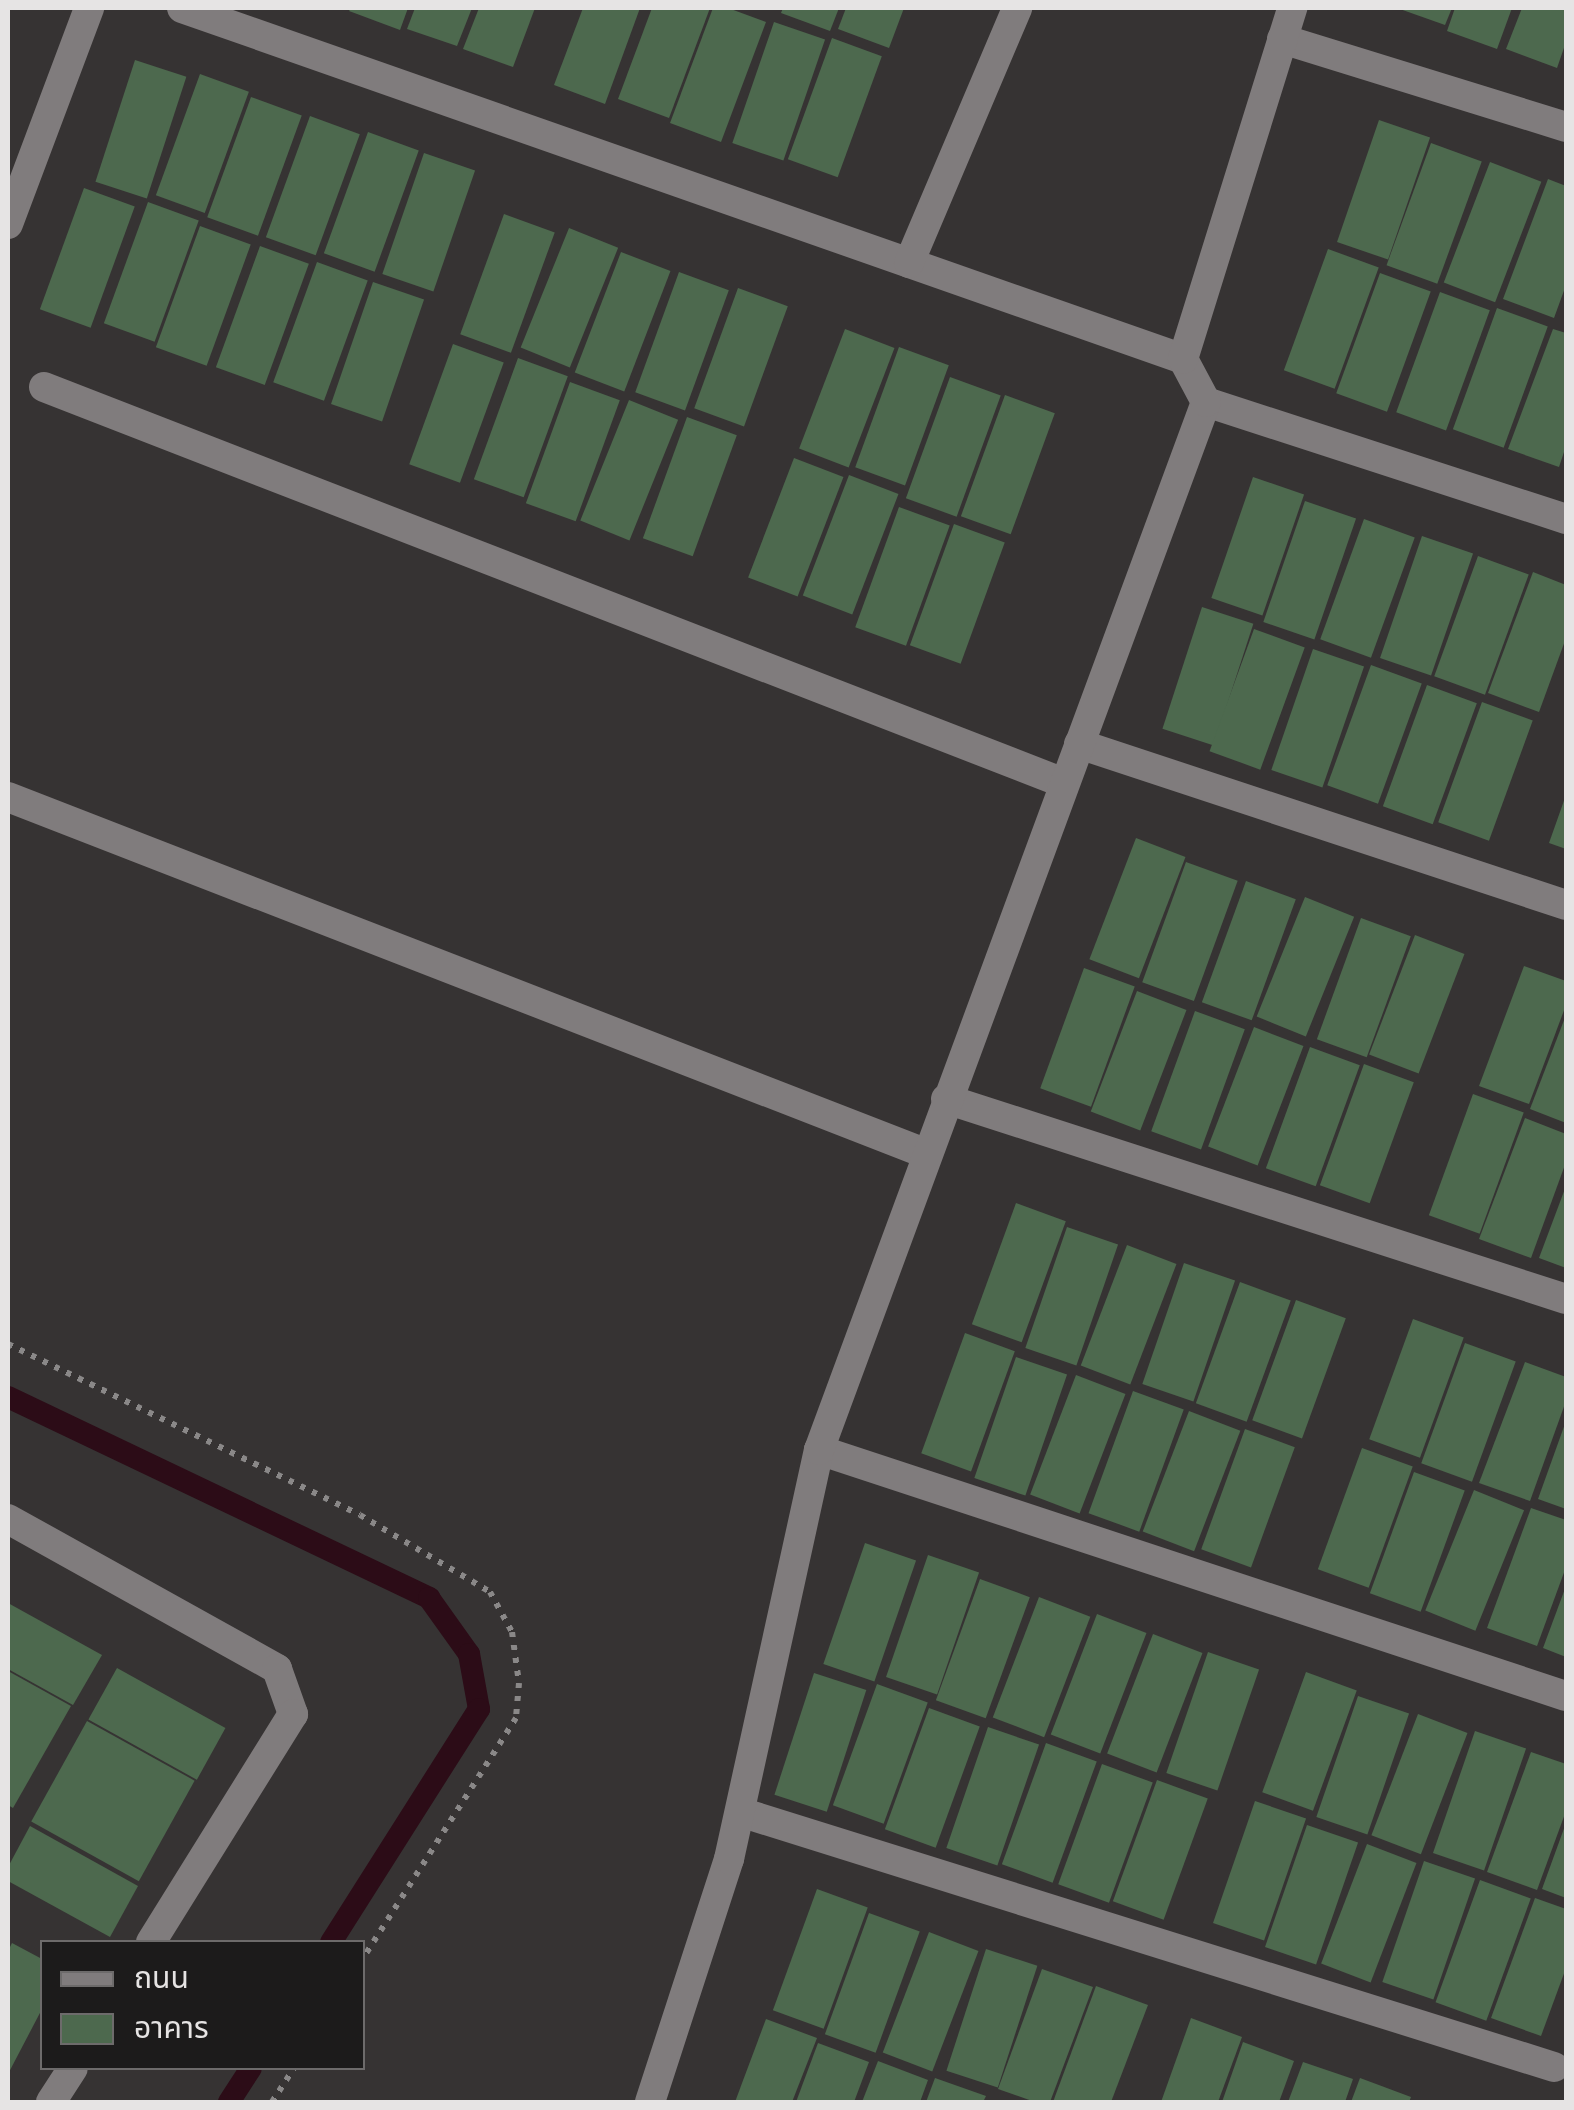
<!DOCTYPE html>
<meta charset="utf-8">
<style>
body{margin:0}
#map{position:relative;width:1574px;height:2110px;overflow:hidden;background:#363333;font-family:"Noto Sans","Noto Sans Thai",sans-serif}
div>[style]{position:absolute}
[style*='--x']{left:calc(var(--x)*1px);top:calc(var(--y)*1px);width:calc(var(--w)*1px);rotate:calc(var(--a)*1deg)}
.stream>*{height:22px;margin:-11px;padding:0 11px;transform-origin:11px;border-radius:11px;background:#2c0c17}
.building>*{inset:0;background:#4d694e;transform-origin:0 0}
.path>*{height:6px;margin-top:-3px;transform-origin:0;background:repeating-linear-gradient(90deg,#8a8888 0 5px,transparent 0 13px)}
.minor>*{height:30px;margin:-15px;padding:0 15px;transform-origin:15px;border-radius:15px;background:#807c7d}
span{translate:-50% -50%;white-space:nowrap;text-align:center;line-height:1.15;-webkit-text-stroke:9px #1c1b1b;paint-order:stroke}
.frame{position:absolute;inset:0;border:10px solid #e6e4e4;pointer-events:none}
.legend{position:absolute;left:40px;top:1940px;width:325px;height:130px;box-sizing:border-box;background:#1c1b1b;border:2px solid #6d6b6b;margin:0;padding:12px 18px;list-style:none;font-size:30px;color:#e6e4e4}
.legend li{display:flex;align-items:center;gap:20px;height:50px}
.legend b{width:50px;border:2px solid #6d6b6b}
</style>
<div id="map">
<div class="stream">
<div style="--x:8;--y:1397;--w:467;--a:25.5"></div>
<div style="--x:429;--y:1598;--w:69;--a:54.5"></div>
<div style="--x:469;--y:1654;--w:56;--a:79.7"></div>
<div style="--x:479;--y:1709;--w:276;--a:122.4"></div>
<div style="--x:229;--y:2102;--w:40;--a:-57.1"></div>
</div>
<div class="building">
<div style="clip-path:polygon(351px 8px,408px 8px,400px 30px,349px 11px)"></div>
<div style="clip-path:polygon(415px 8px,472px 8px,457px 46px,407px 29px)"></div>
<div style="clip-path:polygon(479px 8px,535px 8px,513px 67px,463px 49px)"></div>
<div style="clip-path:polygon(583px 8px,640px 8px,605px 104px,554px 85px)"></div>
<div style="clip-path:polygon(652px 8px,710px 8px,669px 118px,618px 99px)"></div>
<div style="clip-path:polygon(713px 8px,728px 8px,766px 22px,721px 142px,670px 123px)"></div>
<div style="clip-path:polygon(783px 8px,839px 8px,830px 31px,781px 13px)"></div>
<div style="clip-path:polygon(846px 8px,904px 8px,889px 48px,838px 29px)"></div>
<div style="clip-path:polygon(1397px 8px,1452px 8px,1445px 25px)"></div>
<div style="clip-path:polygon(1455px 8px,1512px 8px,1497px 49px,1447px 31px)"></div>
<div style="clip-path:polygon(1522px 8px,1566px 8px,1566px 42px,1557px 68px,1506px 49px)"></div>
<div style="left:774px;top:22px;width:54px;height:128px;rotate:19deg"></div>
<div style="left:832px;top:38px;width:53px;height:129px;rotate:20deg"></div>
<div style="left:135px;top:60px;width:54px;height:128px;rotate:18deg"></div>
<div style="left:200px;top:74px;width:52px;height:129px;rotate:20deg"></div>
<div style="left:251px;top:97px;width:54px;height:128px;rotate:20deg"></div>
<div style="left:310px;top:116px;width:53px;height:129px;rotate:20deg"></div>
<div style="left:1379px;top:120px;width:54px;height:129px;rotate:19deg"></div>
<div style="left:368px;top:132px;width:54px;height:129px;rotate:20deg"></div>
<div style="left:1431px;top:143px;width:54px;height:130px;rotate:20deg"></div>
<div style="left:424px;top:153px;width:54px;height:128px;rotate:19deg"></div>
<div style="left:1490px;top:162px;width:55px;height:129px;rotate:21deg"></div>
<div style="clip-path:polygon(1548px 179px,1566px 186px,1566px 285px,1554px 318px,1503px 299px)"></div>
<div style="left:84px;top:188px;width:54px;height:129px;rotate:20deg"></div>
<div style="left:148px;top:202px;width:54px;height:129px;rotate:20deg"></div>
<div style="left:504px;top:214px;width:54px;height:128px;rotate:20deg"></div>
<div style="left:200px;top:226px;width:54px;height:129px;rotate:20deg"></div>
<div style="left:569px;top:228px;width:53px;height:129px;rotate:22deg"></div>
<div style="left:260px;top:246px;width:52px;height:129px;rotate:20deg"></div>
<div style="left:1328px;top:249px;width:54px;height:129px;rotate:20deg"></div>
<div style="left:621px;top:252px;width:53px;height:129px;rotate:21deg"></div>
<div style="left:317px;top:262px;width:54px;height:128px;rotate:20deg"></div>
<div style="left:679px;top:272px;width:53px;height:128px;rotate:20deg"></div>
<div style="left:1380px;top:273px;width:54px;height:128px;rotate:20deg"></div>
<div style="left:373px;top:282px;width:54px;height:129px;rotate:19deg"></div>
<div style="left:738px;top:288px;width:53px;height:128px;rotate:20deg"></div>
<div style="left:1440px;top:292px;width:53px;height:128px;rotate:20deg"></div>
<div style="left:1497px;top:308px;width:54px;height:129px;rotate:20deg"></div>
<div style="left:845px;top:329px;width:53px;height:128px;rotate:21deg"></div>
<div style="clip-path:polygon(1553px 329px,1566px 333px,1566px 446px,1559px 467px,1508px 449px)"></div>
<div style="left:453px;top:344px;width:54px;height:128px;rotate:20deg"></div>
<div style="left:899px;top:347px;width:53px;height:128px;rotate:20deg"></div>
<div style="left:518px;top:358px;width:53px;height:129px;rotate:20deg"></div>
<div style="left:950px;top:377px;width:54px;height:129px;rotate:20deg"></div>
<div style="left:570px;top:382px;width:53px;height:129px;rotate:20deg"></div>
<div style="left:1005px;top:395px;width:53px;height:129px;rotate:20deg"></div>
<div style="left:629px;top:400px;width:53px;height:130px;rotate:22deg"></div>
<div style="left:687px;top:417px;width:53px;height:129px;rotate:20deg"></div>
<div style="left:794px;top:458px;width:53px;height:128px;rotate:21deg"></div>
<div style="left:849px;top:475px;width:53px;height:129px;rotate:21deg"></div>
<div style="left:1253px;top:477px;width:54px;height:128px;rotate:19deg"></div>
<div style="left:1305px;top:501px;width:54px;height:128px;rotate:19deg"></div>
<div style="left:899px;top:507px;width:54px;height:128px;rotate:20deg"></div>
<div style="left:1364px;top:519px;width:54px;height:128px;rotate:20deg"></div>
<div style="left:954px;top:524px;width:54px;height:129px;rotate:20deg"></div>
<div style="left:1422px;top:536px;width:54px;height:129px;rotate:19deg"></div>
<div style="left:1478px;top:556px;width:54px;height:128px;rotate:20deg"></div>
<div style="clip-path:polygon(1533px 572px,1566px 585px,1566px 638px,1539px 712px,1488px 693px)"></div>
<div style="left:1202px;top:607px;width:54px;height:128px;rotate:18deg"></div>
<div style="left:1254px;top:629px;width:54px;height:130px;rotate:20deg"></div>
<div style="left:1313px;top:649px;width:54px;height:128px;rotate:19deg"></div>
<div style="left:1371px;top:665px;width:54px;height:128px;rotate:20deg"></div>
<div style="left:1427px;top:685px;width:53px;height:129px;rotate:20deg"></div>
<div style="left:1482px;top:702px;width:54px;height:128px;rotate:20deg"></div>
<div style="clip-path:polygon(1566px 795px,1566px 849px,1549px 843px)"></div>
<div style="left:1136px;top:838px;width:53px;height:130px;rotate:21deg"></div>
<div style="left:1186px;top:862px;width:55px;height:128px;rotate:20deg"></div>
<div style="left:1246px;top:881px;width:53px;height:129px;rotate:20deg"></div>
<div style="left:1305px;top:897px;width:53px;height:129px;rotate:22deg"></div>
<div style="left:1361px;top:918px;width:53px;height:129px;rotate:20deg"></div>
<div style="left:1415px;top:935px;width:53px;height:128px;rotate:21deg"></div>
<div style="clip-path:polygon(1524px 966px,1566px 981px,1566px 1005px,1529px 1104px,1479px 1086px)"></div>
<div style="left:1084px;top:968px;width:54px;height:128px;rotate:20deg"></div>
<div style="left:1137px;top:991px;width:53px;height:129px;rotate:21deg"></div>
<div style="left:1195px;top:1011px;width:53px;height:128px;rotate:20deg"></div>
<div style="clip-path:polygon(1566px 1015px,1566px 1123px,1530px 1109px)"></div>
<div style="left:1254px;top:1027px;width:53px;height:128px;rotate:21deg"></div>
<div style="left:1310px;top:1047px;width:53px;height:129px;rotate:20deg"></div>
<div style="left:1364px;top:1064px;width:53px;height:129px;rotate:20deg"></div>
<div style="left:1473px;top:1094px;width:54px;height:129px;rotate:20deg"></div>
<div style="clip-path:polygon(1525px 1118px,1566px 1134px,1566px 1162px,1531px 1258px,1479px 1239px)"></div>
<div style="clip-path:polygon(1566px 1186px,1566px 1268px,1539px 1258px)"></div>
<div style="left:1016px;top:1203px;width:53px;height:129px;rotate:20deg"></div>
<div style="left:1067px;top:1227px;width:54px;height:128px;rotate:19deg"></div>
<div style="left:1127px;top:1245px;width:53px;height:129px;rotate:21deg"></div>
<div style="left:1184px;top:1263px;width:54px;height:128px;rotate:19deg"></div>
<div style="left:1240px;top:1282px;width:54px;height:129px;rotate:20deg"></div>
<div style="left:1296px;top:1300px;width:53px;height:128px;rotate:20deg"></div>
<div style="left:1413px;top:1319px;width:54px;height:128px;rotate:20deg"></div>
<div style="left:965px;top:1333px;width:53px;height:128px;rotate:20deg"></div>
<div style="left:1465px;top:1343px;width:54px;height:128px;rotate:20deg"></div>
<div style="left:1016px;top:1357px;width:54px;height:128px;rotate:19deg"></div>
<div style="clip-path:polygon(1525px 1362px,1566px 1377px,1566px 1401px,1530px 1501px,1479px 1483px)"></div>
<div style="left:1076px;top:1375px;width:53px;height:128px;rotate:21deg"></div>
<div style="left:1133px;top:1391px;width:54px;height:130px;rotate:20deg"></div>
<div style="left:1189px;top:1411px;width:55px;height:129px;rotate:21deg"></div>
<div style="clip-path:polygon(1566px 1421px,1566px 1509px,1538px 1499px)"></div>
<div style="left:1245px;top:1429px;width:53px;height:128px;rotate:20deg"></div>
<div style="left:1362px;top:1448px;width:54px;height:129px;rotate:20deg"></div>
<div style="left:1414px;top:1472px;width:54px;height:129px;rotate:20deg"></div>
<div style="left:1474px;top:1490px;width:54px;height:130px;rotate:22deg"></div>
<div style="clip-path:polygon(1531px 1508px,1566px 1520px,1566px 1567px,1537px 1646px,1487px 1628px)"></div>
<div style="left:865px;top:1543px;width:54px;height:128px;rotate:19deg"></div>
<div style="left:928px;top:1555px;width:54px;height:129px;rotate:19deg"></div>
<div style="left:980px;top:1579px;width:53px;height:129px;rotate:20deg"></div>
<div style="clip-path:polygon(1566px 1586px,1566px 1657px,1543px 1648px)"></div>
<div style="left:1039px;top:1597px;width:55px;height:129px;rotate:21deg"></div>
<div style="clip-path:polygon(8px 1603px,102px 1655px,73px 1705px,8px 1669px)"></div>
<div style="left:1097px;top:1614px;width:53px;height:129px;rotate:21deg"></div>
<div style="left:1153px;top:1634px;width:53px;height:128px;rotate:21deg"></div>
<div style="left:1208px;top:1652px;width:54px;height:128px;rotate:19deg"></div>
<div style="left:117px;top:1668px;width:124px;height:59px;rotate:29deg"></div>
<div style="clip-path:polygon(8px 1671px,71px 1706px,13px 1808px,8px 1805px)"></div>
<div style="left:1306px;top:1672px;width:54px;height:128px;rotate:20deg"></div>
<div style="left:814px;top:1673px;width:55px;height:128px;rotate:18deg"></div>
<div style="left:877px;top:1684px;width:54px;height:129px;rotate:20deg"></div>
<div style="left:1358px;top:1696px;width:54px;height:128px;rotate:19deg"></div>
<div style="left:929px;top:1708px;width:54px;height:129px;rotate:20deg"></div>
<div style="left:1418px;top:1714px;width:53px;height:130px;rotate:21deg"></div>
<div style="left:87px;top:1721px;width:123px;height:115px;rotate:29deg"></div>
<div style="left:988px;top:1727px;width:54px;height:128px;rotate:19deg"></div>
<div style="left:1475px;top:1731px;width:54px;height:129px;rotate:19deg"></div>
<div style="left:1046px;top:1743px;width:54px;height:129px;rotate:20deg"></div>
<div style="clip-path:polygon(1531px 1752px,1566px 1764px,1566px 1811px,1537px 1890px,1487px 1872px)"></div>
<div style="left:1102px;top:1764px;width:54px;height:128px;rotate:20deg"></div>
<div style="left:1157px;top:1780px;width:54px;height:129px;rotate:20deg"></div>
<div style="left:1255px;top:1801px;width:54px;height:129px;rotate:19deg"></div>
<div style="clip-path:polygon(1566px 1823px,1566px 1898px,1542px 1889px)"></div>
<div style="left:1307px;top:1825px;width:54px;height:129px;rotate:19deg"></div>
<div style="clip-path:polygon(30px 1826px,138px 1886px,110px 1937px,8px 1881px,8px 1867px)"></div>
<div style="left:1367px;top:1844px;width:53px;height:128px;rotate:21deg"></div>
<div style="left:1424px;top:1861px;width:54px;height:128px;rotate:19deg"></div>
<div style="left:1480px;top:1880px;width:54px;height:130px;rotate:20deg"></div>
<div style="left:817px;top:1889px;width:54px;height:129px;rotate:20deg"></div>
<div style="clip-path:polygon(1535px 1898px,1566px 1909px,1566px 1968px,1541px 2036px,1491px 2018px)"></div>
<div style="left:869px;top:1913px;width:54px;height:129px;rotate:20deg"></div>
<div style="left:929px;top:1932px;width:53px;height:129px;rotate:21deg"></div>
<div style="clip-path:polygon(12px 1943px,42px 1959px,42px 2009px,8px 2074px,8px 1951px)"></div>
<div style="left:986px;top:1949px;width:54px;height:128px;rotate:18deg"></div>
<div style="clip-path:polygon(1042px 1969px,1093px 1987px,1050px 2102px,1035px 2102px,998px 2089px)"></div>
<div style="clip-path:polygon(1096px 1986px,1148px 2005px,1111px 2102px,1053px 2102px)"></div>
<div style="clip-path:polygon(1191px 2018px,1242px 2037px,1218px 2102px,1161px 2102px)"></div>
<div style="clip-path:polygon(766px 2019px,817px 2038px,792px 2102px,735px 2102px)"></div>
<div style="clip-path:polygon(1243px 2042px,1294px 2061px,1279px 2102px,1222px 2102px)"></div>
<div style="clip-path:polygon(818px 2043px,869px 2062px,854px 2102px,796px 2102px)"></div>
<div style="clip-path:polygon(878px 2061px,928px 2080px,920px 2102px,862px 2102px)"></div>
<div style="clip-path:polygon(1303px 2062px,1353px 2079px,1345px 2102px,1288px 2102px)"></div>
<div style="clip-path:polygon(935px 2078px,986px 2096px,983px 2102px,926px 2102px)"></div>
<div style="clip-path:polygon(1360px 2078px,1411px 2097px,1409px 2102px,1351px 2102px)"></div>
</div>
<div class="path">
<div style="--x:8;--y:1344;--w:391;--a:25.9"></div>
<div style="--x:360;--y:1515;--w:151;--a:30.6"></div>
<div style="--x:490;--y:1592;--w:46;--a:61.2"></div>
<div style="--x:512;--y:1632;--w:51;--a:82.2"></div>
<div style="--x:519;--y:1683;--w:35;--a:95"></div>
<div style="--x:516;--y:1718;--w:287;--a:122.5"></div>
<div style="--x:272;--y:2102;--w:40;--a:-57.1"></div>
</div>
<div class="minor">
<div style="--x:182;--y:8;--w:1061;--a:19.32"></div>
<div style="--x:1282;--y:39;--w:297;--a:17.2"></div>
<div style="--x:8;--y:224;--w:231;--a:-69.4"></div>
<div style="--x:909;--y:263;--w:277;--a:-67"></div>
<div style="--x:44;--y:387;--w:1094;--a:21.22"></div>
<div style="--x:1206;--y:402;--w:379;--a:18"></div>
<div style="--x:1079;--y:744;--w:513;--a:18.29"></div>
<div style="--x:8;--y:797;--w:984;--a:21.22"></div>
<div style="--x:946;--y:1099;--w:651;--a:17.88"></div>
<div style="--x:819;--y:1450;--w:786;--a:18.23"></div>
<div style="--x:8;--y:1519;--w:308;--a:29.1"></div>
<div style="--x:277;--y:1669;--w:48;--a:70.4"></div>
<div style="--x:293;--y:1714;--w:269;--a:121.9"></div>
<div style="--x:740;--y:1812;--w:853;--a:17.39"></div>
<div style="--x:51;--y:2102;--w:40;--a:-57.1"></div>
<div style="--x:650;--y:2102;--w:256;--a:-72"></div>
<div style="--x:729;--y:1859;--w:419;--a:-77.6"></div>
<div style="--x:819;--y:1450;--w:1117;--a:-69.73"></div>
<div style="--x:1206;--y:402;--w:49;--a:-118.1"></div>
<div style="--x:1183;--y:359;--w:368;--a:-72.7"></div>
</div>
<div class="frame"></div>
<ul class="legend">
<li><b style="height:12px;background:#807c7d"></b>ถนน</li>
<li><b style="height:28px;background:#4d694e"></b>อาคาร</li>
</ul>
</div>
